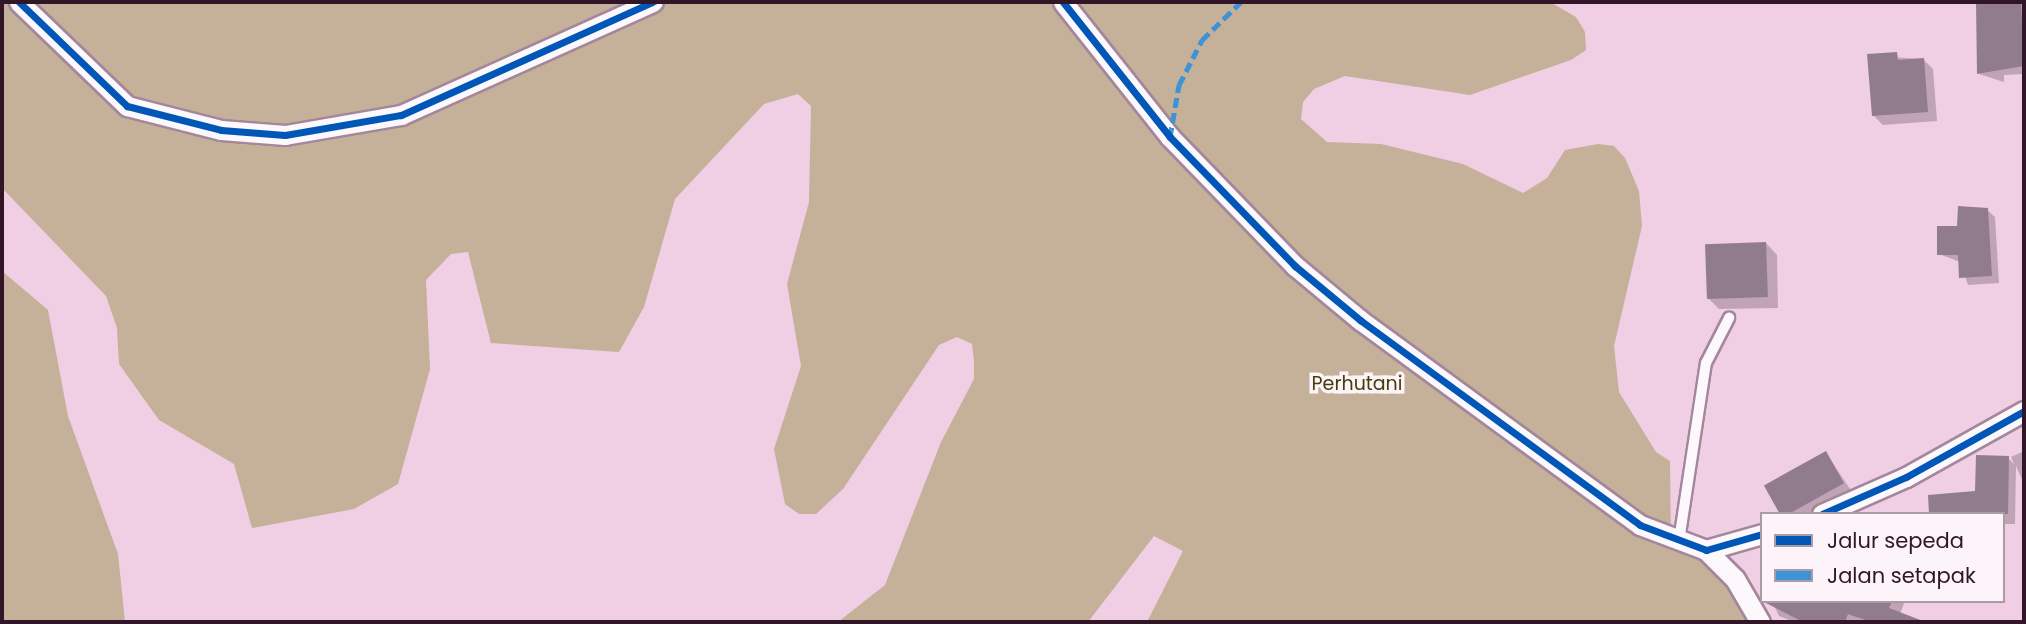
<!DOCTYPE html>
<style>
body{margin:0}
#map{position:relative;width:2026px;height:624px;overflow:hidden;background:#f0cee4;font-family:Poppins,sans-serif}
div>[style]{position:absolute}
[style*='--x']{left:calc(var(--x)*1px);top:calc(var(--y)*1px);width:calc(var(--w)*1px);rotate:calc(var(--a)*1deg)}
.forest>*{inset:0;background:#c5b099}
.shadow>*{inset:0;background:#0003}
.building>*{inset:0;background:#917c8e;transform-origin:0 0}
.roads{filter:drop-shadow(2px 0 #a3879a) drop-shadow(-2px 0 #a3879a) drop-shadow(0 2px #a3879a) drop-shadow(0 -2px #a3879a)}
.service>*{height:10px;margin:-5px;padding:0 5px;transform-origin:5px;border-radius:5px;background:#fdf8fb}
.minor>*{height:19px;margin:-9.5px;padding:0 9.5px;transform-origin:9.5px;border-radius:9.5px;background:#fdf8fb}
.quiet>*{height:5px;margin-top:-2.5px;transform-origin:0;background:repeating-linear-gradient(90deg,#3d93d6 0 10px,transparent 0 15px)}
.cycleway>*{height:7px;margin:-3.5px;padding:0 3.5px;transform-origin:3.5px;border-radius:3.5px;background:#0057b8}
span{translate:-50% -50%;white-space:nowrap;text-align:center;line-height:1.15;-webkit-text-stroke:7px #fcf4f9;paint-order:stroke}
.park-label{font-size:19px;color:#443c0a}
.frame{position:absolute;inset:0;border:4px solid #311628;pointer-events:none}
.legend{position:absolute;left:1760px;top:512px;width:245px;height:91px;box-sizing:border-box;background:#fcf4f9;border:2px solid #ab9ba5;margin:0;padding:9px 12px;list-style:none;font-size:21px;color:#311628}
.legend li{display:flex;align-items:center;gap:14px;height:35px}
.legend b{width:35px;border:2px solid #ab9ba5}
</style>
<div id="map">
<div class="forest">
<div style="clip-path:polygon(2px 2px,1550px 2px,1576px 17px,1585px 32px,1586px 50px,1571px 60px,1470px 95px,1345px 76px,1314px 89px,1303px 102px,1301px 119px,1327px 142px,1381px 144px,1463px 164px,1523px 193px,1547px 178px,1565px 150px,1598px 144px,1614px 146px,1625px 158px,1639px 191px,1642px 226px,1614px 346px,1619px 392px,1656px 452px,1670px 461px,1671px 547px,1699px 557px,1728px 585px,1749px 622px,1147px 622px,1183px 551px,1154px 536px,1088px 622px,838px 622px,885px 585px,941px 442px,974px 379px,974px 361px,972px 344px,957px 337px,939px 345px,843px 489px,816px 514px,799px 514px,785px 504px,774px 449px,801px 366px,787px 284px,809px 202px,811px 106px,798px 94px,764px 104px,675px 199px,644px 307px,619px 352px,491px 343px,468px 252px,451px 254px,426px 280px,430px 369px,398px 484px,354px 509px,252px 528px,234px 464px,159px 420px,119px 364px,117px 328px,106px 296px,2px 188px)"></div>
<div style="clip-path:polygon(2px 271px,48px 310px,68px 416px,118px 554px,125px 622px,2px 622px)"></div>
</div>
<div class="shadow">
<div style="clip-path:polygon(1959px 2px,2024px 2px,2024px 74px,2004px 75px,2004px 82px,1979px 74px,1978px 3px)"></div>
<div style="clip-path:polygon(1869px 56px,1923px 59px,1933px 69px,1937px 121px,1883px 125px,1873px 115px)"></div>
<div style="clip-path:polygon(1987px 210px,1995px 217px,1999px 283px,1968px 285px,1960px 262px,1939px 254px,1959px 227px)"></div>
<div style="clip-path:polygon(1766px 243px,1777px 255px,1778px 308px,1719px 309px,1708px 298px)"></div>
<div style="clip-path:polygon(2024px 451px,2024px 484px,2016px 466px,2015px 524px,2003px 524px,2003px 514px,1976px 493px,2008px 458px,2014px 464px,2011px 457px)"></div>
<div style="clip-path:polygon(1826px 453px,1854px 495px,1820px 514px,1782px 514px,1767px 486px)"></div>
<div style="clip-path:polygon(1772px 601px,1905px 601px,1900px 614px,1912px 622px,1794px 622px,1779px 616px)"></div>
</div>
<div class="building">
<div style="clip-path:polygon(1976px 2px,2021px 2px,2024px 66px,1977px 74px)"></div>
<div style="clip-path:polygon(1897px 52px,1898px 60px,1924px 58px,1928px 112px,1872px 116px,1867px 54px)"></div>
<div style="clip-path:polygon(1958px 206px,1988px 208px,1992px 276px,1959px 278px,1958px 255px,1937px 255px,1937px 226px,1957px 226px)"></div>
<div style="left:1766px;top:242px;width:55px;height:61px;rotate:88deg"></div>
<div style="left:1826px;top:451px;width:37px;height:71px;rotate:61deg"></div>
<div style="clip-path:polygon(1976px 455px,2009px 456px,2008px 514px,1929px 514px,1928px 495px,1975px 491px)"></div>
<div style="clip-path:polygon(1762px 601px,1892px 601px,1889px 608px,1923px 621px,1871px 622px,1848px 614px,1845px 622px,1803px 622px)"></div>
</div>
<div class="roads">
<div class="service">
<div style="--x:1679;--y:541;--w:180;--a:-81.4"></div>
<div style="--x:1706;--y:363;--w:51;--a:-62.9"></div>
</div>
<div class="minor">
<div style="--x:19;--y:2;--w:150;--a:43.9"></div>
<div style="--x:127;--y:106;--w:97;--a:14.3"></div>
<div style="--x:221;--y:130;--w:64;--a:4.5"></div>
<div style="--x:285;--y:135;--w:118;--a:-9.8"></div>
<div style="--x:401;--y:115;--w:276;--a:-24.2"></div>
<div style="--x:1063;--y:2;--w:172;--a:51.6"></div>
<div style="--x:1170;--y:137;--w:180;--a:45.9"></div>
<div style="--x:1295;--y:266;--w:85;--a:39.7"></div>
<div style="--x:1360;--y:320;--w:347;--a:36.2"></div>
<div style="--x:1640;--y:525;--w:71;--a:20.7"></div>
<div style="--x:1706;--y:550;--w:58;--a:-15.9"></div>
<div style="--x:1822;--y:514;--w:92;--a:-23.8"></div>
<div style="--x:1906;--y:477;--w:135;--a:-29.2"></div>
<div style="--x:1706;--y:550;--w:41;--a:45"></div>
<div style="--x:1735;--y:579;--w:50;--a:59.8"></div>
</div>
</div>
<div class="quiet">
<div style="--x:1170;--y:137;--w:53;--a:-80.2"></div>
<div style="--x:1179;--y:85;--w:51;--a:-62.9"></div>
<div style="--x:1202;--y:40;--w:54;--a:-44.3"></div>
</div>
<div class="cycleway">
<div style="--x:19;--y:2;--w:150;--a:43.9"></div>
<div style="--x:127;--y:106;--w:97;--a:14.3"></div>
<div style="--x:221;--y:130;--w:64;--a:4.5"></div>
<div style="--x:285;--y:135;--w:118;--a:-9.8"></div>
<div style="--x:401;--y:115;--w:276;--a:-24.2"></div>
<div style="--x:1063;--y:2;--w:172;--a:51.6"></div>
<div style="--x:1170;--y:137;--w:180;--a:45.9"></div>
<div style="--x:1295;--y:266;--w:85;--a:39.7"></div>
<div style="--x:1360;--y:320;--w:347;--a:36.2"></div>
<div style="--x:1640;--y:525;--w:71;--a:20.7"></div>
<div style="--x:1706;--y:550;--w:58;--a:-15.9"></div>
<div style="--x:1822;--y:514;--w:92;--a:-23.8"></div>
<div style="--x:1906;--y:477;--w:135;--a:-29.2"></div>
</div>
<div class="park-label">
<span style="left:1357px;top:384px">Perhutani</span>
</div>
<div class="frame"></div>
<ul class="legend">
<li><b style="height:9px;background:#0057b8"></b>Jalur sepeda</li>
<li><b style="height:9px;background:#3d93d6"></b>Jalan setapak</li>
</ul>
</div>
